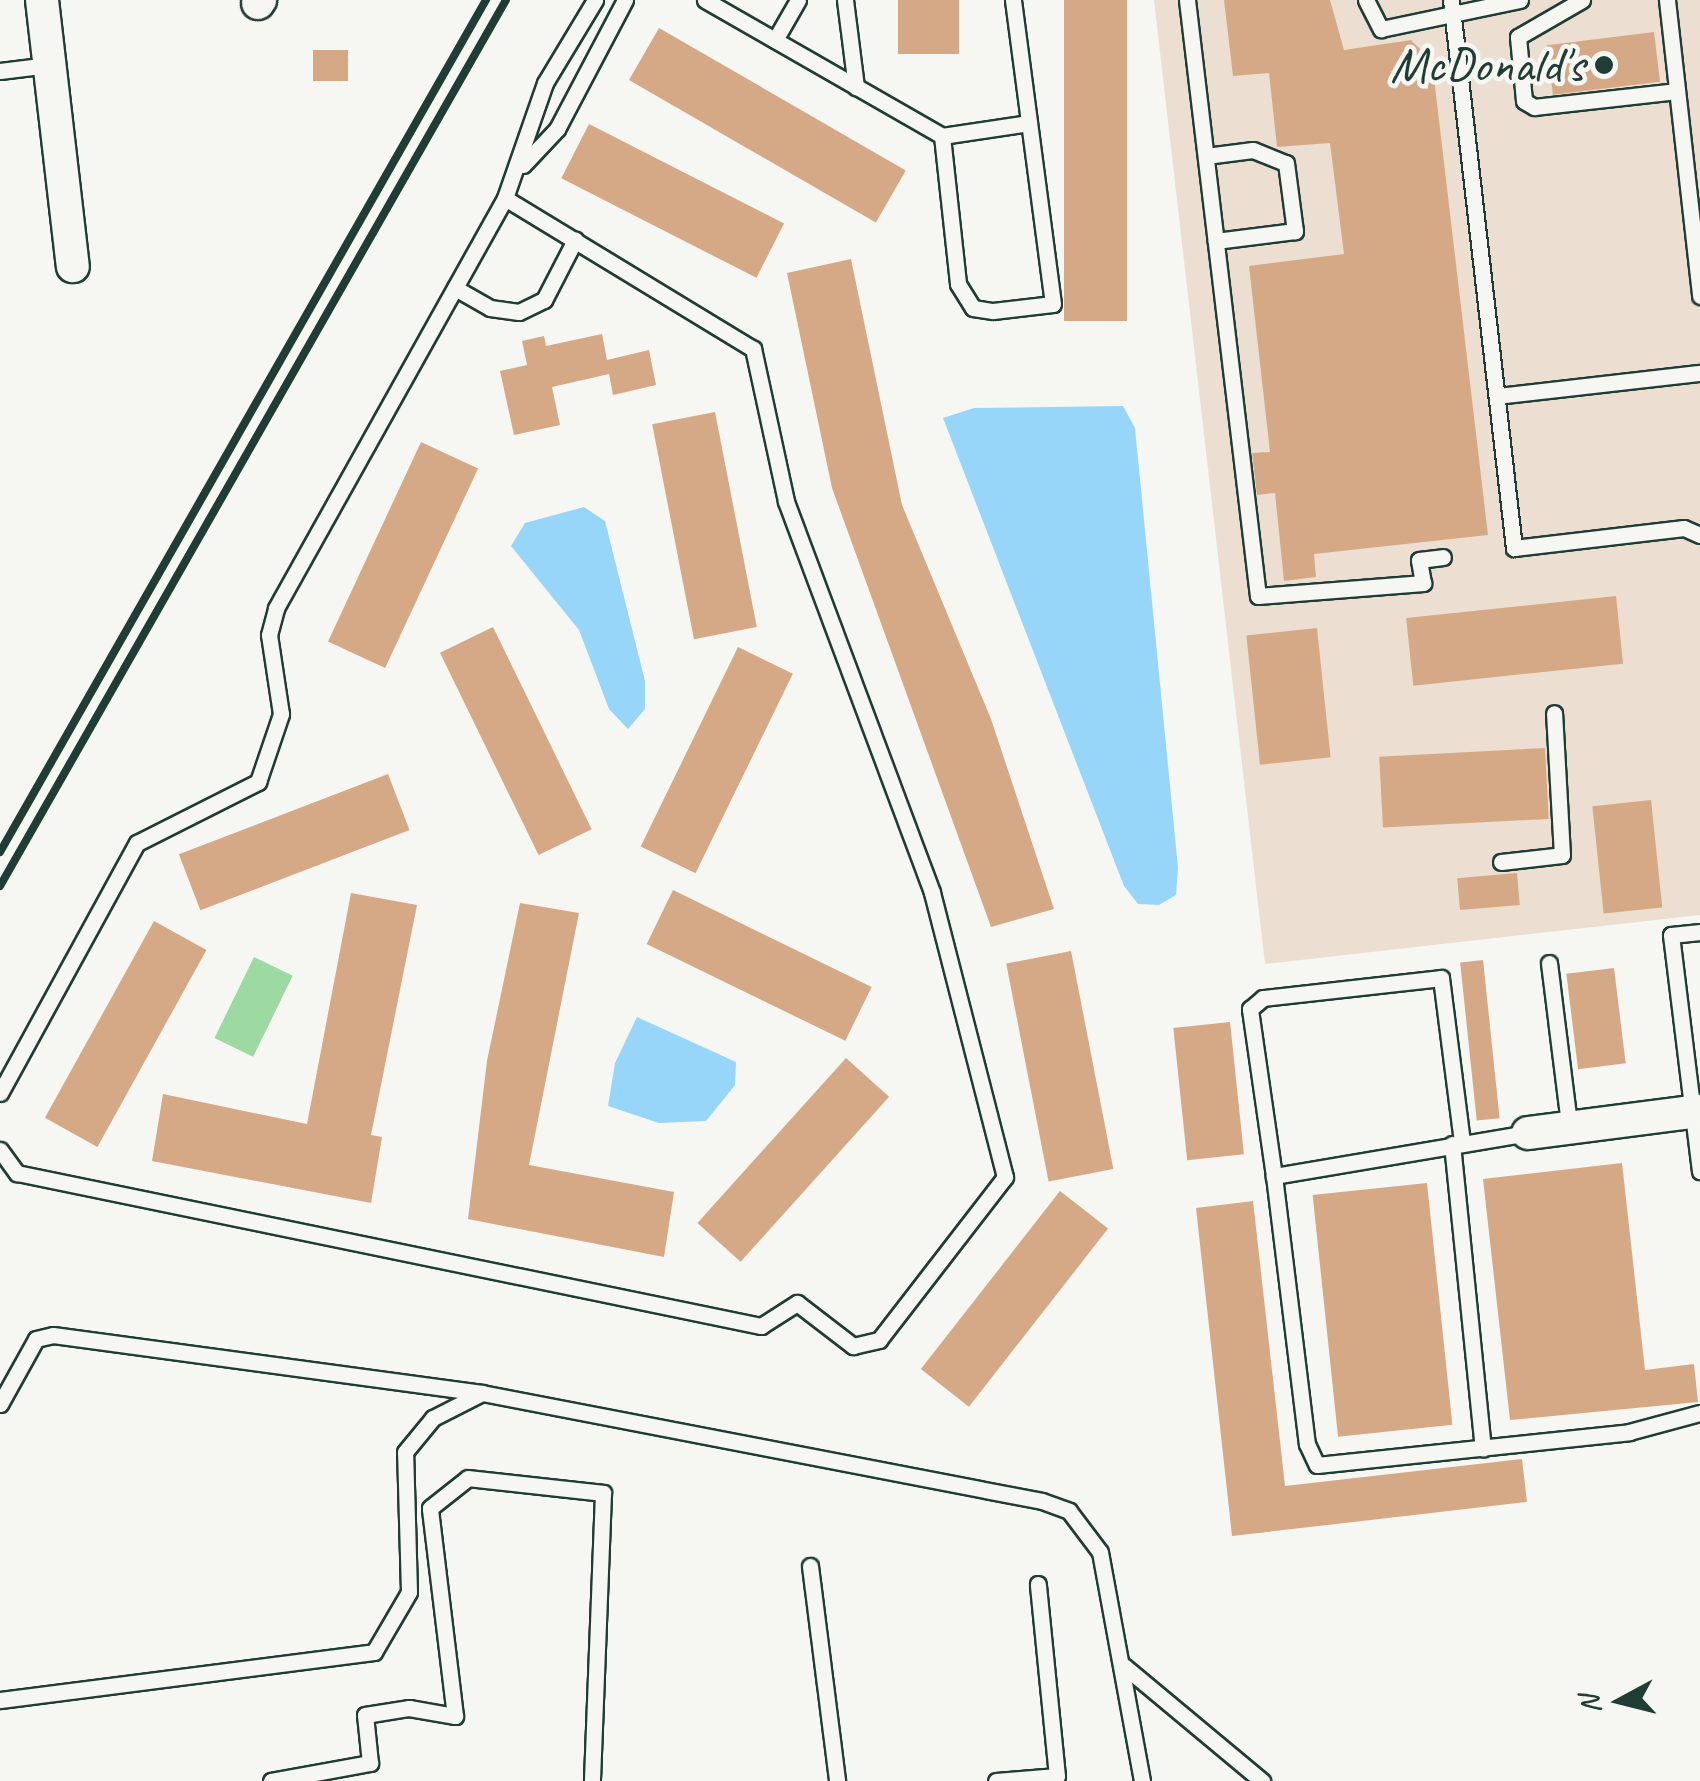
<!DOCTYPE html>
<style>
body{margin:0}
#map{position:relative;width:1700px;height:1781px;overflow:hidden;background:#f6f6f2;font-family:Caveat,sans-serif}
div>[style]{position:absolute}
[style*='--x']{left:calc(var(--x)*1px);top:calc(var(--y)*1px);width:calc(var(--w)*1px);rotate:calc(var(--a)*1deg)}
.built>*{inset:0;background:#ecdfd2}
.green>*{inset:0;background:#9cdaa2;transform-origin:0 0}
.water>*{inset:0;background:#97d6f8}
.building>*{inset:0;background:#d5a986;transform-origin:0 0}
.roads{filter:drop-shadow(2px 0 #1f3d34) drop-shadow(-2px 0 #1f3d34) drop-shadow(0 2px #1f3d34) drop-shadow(0 -2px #1f3d34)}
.lane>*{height:15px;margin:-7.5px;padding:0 7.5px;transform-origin:7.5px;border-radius:7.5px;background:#f6f6f2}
.street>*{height:32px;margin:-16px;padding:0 16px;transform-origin:16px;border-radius:16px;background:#f6f6f2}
.rail>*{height:8px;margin:-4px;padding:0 4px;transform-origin:4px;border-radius:4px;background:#1f3d34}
.dots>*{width:28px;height:28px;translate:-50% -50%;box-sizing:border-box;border:5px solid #f6f6f2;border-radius:50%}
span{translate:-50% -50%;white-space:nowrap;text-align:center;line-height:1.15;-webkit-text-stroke:9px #f6f6f2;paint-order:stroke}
.poi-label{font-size:50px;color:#1f3d34}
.right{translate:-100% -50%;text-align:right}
.north{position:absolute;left:1570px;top:1651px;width:100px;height:100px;-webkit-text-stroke:8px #f6f6f2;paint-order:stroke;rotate:263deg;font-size:28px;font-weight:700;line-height:40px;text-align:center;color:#1f3d34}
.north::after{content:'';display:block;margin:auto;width:35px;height:45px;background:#1f3d34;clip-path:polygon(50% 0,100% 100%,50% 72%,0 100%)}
</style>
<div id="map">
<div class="built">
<div style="clip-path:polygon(1154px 0,1700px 0,1700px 915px,1265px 964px)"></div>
</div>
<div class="green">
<div style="left:254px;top:957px;width:43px;height:90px;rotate:26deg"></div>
</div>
<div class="water">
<div style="clip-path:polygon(1123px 406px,1135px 428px,1178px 868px,1176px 895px,1159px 905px,1138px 904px,1124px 886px,943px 418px,974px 408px)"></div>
<div style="clip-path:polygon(584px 507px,605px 521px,645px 681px,645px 709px,628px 729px,609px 709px,579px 630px,511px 546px,525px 523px)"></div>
<div style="clip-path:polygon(637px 1017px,736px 1062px,735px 1085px,706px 1121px,659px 1123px,608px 1106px,615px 1063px)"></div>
</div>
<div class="building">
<div style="left:898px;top:0;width:61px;height:54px"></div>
<div style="left:1064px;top:0;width:63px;height:321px"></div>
<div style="clip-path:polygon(1224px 0,1330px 0,1344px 50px,1411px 40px,1432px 61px,1488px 535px,1314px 554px,1316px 577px,1284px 581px,1275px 493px,1257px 495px,1252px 453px,1270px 452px,1249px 266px,1344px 254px,1330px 143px,1277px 147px,1269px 73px,1233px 76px)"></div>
<div style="left:659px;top:28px;width:285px;height:60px;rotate:30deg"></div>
<div style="left:1654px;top:32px;width:50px;height:108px;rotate:83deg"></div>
<div style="left:313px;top:50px;width:35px;height:31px"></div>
<div style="left:589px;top:124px;width:219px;height:61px;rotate:27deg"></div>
<div style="clip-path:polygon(851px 259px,902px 505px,991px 719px,1054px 909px,991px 927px,832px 488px,787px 273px)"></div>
<div style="clip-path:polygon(602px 334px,607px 360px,649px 350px,656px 385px,613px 395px,609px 374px,552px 387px,560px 425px,514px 435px,500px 371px,527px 365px,522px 341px,544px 336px,546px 346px)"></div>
<div style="left:715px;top:412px;width:219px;height:64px;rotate:79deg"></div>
<div style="left:421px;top:442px;width:63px;height:220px;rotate:25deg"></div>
<div style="left:1616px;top:596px;width:68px;height:211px;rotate:84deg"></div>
<div style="left:493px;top:627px;width:225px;height:59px;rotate:64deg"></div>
<div style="left:1317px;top:628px;width:130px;height:71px;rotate:84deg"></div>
<div style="left:738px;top:647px;width:61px;height:222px;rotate:26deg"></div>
<div style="left:1545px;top:748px;width:71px;height:166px;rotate:87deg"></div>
<div style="left:388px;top:774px;width:60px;height:224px;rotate:69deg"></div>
<div style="left:1651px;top:800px;width:108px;height:59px;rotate:84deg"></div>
<div style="left:1517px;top:873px;width:32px;height:60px;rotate:85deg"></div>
<div style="left:673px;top:890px;width:221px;height:60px;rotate:26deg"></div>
<div style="clip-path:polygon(351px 893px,417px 905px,371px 1135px,382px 1137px,371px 1203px,152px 1161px,163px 1094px,307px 1124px)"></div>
<div style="clip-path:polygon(520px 903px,579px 913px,529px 1165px,674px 1192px,664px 1257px,468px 1219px,487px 1061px)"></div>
<div style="left:154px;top:921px;width:60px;height:225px;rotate:29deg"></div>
<div style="left:1071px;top:951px;width:222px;height:66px;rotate:79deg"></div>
<div style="left:1483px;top:960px;width:159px;height:23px;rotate:84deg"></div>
<div style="left:1614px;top:968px;width:96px;height:48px;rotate:83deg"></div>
<div style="left:1230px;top:1022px;width:133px;height:57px;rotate:84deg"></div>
<div style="left:846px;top:1058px;width:58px;height:222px;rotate:42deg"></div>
<div style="clip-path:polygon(1622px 1163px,1645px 1370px,1694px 1364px,1698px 1402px,1510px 1420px,1483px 1179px)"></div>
<div style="left:1427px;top:1183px;width:243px;height:115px;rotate:84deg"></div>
<div style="left:1060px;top:1191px;width:61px;height:226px;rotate:38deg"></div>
<div style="clip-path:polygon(1253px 1201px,1285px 1486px,1522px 1459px,1527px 1502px,1232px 1536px,1196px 1208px)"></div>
</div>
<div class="roads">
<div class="lane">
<div style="--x:705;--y:0;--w:273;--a:29.8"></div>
<div style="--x:942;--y:136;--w:149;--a:83.8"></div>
<div style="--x:958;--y:284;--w:28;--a:58"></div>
<div style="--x:973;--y:308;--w:20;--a:9"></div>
<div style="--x:993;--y:311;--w:60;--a:-6.7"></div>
<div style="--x:1053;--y:304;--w:307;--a:-97.5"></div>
<div style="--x:845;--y:0;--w:88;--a:82.8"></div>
<div style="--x:1187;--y:0;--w:600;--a:83.21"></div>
<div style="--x:1258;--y:596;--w:166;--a:-4.5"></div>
<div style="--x:1423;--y:583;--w:23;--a:-100"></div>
<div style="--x:1419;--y:560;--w:24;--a:-7"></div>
<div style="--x:1366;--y:0;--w:33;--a:63"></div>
<div style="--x:1381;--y:29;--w:142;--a:-11.8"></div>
<div style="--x:1451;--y:0;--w:552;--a:83.44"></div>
<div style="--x:1514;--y:548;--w:171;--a:-6.7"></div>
<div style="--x:1684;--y:528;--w:17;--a:24"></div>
<div style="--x:1582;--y:0;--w:74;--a:150"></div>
<div style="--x:1518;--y:37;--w:64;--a:84.6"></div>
<div style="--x:1524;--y:101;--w:12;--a:31"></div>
<div style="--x:1534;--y:107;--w:144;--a:-6.4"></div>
<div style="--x:1667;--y:0;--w:298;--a:83.6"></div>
<div style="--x:775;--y:40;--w:46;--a:-60.1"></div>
<div style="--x:0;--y:71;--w:49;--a:-7"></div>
<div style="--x:942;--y:136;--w:88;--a:-8.5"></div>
<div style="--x:1206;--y:156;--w:47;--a:-7.3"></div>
<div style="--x:1253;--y:150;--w:35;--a:22"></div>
<div style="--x:1286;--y:163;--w:69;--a:82.5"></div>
<div style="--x:1295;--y:231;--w:80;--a:172.8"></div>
<div style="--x:523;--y:165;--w:50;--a:-46.6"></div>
<div style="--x:557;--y:129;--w:146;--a:-62.2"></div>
<div style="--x:455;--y:288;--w:40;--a:29.7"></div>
<div style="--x:490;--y:308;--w:29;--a:8"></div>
<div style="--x:519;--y:312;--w:28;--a:-26"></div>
<div style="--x:544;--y:300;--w:68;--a:-62.7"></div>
<div style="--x:1497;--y:396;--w:204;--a:-6.5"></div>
<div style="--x:1501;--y:862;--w:61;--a:-6.5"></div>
<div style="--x:1562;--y:855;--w:142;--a:-93.2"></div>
<div style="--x:1700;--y:932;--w:29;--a:174"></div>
<div style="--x:1671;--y:935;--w:238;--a:83"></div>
<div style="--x:1549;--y:963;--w:162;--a:82.9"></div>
<div style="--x:0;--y:1093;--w:285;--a:-61.3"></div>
<div style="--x:137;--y:843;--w:136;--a:-26.8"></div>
<div style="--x:258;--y:782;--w:72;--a:-71.3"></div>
<div style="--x:281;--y:714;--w:80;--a:-98.6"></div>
<div style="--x:269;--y:635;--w:28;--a:-75"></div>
<div style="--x:276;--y:608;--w:470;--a:-60.8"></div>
<div style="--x:505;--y:198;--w:122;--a:-70.8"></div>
<div style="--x:545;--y:83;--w:97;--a:-58.9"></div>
<div style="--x:1528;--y:1133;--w:258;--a:170.4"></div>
<div style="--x:1274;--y:1176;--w:270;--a:83"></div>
<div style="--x:1307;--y:1444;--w:23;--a:65"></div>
<div style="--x:1317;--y:1465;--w:314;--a:-6"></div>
<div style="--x:1629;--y:1432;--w:73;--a:-15"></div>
<div style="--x:1452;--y:1144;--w:306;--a:84.2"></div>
<div style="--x:0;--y:1150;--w:29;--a:54"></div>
<div style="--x:17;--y:1173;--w:760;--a:11.62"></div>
<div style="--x:761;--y:1326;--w:43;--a:-32.6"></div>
<div style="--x:797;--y:1303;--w:71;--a:37.5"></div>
<div style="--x:853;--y:1346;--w:27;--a:-13"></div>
<div style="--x:879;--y:1340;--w:206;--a:-52.3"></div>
<div style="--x:1005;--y:1177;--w:294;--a:-104.4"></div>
<div style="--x:932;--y:892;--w:417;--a:-110.5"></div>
<div style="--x:786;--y:501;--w:156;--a:-102.2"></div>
<div style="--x:753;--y:349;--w:290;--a:-148.7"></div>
<div style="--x:1274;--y:1176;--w:169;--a:-98.2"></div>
<div style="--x:1250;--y:1009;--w:17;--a:-40"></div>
<div style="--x:1263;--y:998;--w:179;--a:-6.4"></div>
<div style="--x:1441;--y:978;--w:166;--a:82.7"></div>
<div style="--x:0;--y:1404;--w:74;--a:-61"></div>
<div style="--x:36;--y:1339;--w:17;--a:-13"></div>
<div style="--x:53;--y:1335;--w:433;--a:7.7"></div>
<div style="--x:482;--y:1393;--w:570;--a:10.92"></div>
<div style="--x:1042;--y:1501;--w:29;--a:20"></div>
<div style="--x:1069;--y:1511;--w:51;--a:52.9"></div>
<div style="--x:1100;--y:1552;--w:233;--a:79.6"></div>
<div style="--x:810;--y:1566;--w:217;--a:82.8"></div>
<div style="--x:1124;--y:1666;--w:180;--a:39.8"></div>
<div style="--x:0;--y:1700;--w:377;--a:-7.3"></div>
<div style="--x:374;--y:1652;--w:69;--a:-59.7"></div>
<div style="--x:409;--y:1592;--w:140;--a:-91.6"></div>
<div style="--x:405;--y:1452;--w:44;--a:-50.5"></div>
<div style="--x:433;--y:1418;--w:55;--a:-27"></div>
<div style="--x:271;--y:1781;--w:101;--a:-10.3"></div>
<div style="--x:370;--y:1763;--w:48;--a:-95.9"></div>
<div style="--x:365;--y:1715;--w:45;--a:-9"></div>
<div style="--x:409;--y:1708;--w:47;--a:9.9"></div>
<div style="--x:455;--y:1716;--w:209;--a:-96.9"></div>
<div style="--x:430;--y:1508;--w:48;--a:-38.3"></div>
<div style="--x:468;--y:1478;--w:136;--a:6.3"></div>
<div style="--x:603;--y:1493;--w:288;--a:92.2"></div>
<div style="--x:996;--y:1781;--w:61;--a:-4.7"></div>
<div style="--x:1057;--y:1776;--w:193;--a:-95.7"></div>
</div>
<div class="street">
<div style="--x:42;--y:0;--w:268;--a:83.4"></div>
<div style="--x:258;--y:3;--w:4;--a:-56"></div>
<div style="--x:1528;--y:1133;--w:173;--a:-7.3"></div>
</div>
</div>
<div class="rail">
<div style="--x:0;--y:852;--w:981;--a:-60.3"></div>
<div style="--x:0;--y:886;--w:1020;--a:-60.27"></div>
</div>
<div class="dots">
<div style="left:1604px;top:65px;background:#1f3d34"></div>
</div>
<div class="poi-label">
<span class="right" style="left:1584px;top:65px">McDonald's</span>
</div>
<div class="north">N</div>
</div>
